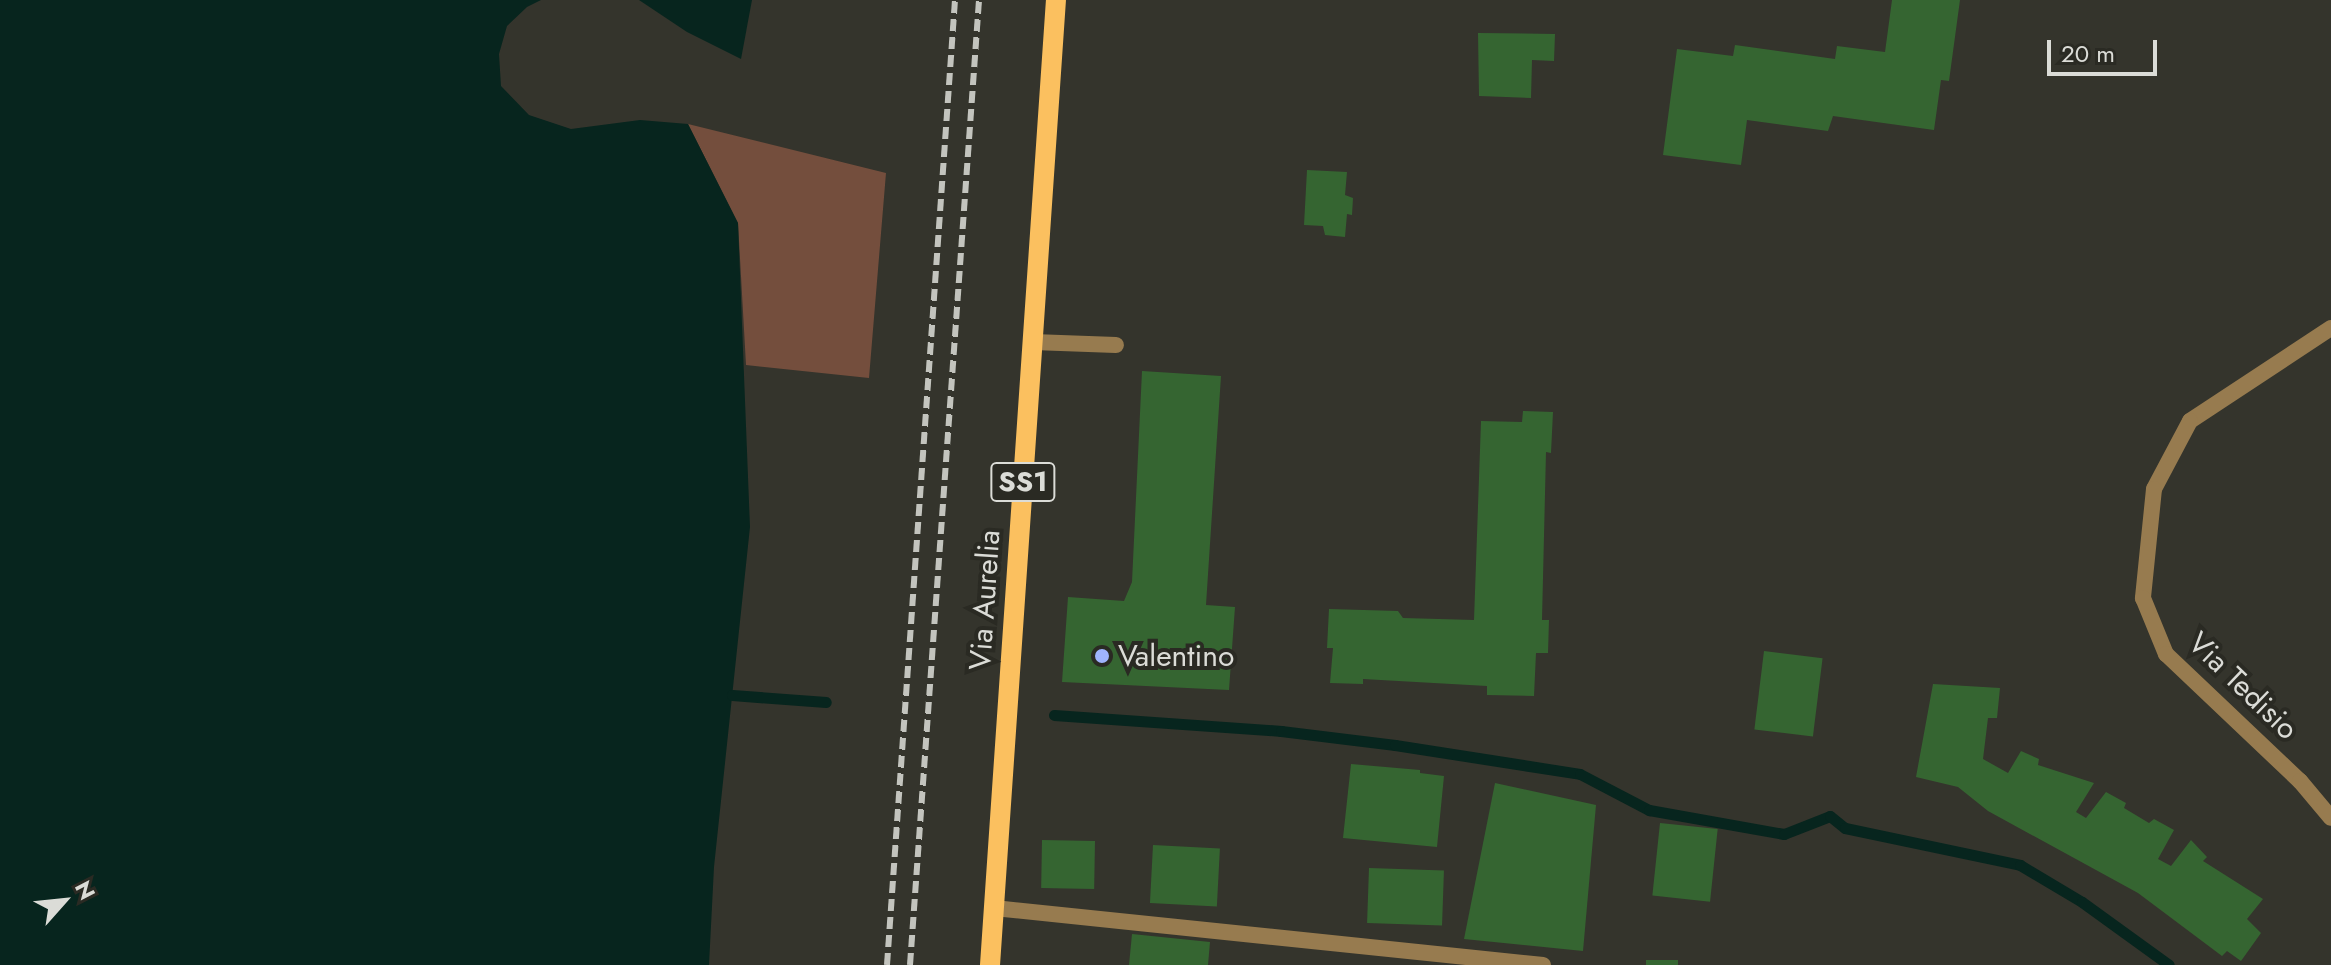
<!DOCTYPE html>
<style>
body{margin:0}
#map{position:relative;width:2331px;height:965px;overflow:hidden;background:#34342c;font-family:Jost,sans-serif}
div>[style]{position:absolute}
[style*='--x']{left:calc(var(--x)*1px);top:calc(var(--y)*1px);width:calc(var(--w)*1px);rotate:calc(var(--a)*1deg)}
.green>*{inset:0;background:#744e3d}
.water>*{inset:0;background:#07251e}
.stream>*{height:11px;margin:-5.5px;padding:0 5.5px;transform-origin:5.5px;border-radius:5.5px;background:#07251e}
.building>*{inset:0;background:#356531;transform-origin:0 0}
.service>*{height:16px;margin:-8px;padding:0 8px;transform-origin:8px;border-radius:8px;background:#977b4f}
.minor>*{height:16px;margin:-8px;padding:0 8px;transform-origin:8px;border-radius:8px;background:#977b4f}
.tertiary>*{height:16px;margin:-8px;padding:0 8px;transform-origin:8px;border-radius:8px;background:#977b4f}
.primary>*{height:20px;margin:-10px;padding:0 10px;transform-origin:10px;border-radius:10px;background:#fbc05f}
.rail>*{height:6px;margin-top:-3px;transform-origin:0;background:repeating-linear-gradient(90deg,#c3c4be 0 12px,transparent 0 18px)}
.dots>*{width:22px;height:22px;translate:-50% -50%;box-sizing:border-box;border:4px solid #2a2a23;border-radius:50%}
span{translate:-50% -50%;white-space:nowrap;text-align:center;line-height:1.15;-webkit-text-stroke:8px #2a2a23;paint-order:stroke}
.shield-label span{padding:2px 6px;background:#2a2a23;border:2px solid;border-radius:6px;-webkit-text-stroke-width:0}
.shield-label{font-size:28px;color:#dbdcd7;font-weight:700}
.street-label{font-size:30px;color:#dbdcd7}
.poi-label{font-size:30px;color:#dbdcd7}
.left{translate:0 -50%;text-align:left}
.north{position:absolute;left:24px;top:861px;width:80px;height:80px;-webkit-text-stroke:6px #2a2a23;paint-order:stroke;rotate:63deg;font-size:22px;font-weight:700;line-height:32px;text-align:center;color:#dbdcd7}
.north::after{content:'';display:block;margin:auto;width:28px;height:36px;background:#dbdcd7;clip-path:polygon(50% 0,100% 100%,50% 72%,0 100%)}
.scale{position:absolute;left:2047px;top:40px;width:110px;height:36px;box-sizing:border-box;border:4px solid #dbdcd7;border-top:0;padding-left:10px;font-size:24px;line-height:28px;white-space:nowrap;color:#dbdcd7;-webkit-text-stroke:6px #2a2a23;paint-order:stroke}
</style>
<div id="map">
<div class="green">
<div style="clip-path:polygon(688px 124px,886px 173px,869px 378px,746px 365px,738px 223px)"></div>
</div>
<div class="water">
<div style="clip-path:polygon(0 0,541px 0,527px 7px,507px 26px,499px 54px,501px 86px,529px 115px,571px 129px,640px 120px,688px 124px,738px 223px,750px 527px,714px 867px,709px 965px,0 965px)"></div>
<div style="clip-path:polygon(639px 0,752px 0,741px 59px,687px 32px)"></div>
</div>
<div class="stream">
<div style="--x:732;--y:695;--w:94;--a:4.3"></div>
<div style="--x:1054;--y:715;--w:228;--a:4"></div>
<div style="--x:1281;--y:731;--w:115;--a:7"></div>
<div style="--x:1395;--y:745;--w:187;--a:8.9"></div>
<div style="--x:1580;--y:774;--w:78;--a:27.6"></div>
<div style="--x:1649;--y:810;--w:137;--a:10.1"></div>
<div style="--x:1784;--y:834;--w:49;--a:-21.4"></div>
<div style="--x:1830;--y:816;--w:19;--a:39"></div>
<div style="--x:1845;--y:828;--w:179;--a:11.9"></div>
<div style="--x:2020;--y:865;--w:72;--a:30.8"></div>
<div style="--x:2082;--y:902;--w:107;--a:35.9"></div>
</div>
<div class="building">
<div style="clip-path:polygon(1892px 0,1960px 0,1949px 81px,1941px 80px,1934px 130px,1833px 116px,1828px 131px,1747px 120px,1741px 165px,1663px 155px,1677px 49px,1733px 56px,1735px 45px,1835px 59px,1837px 46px,1885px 52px)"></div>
<div style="clip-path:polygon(1478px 33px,1555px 34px,1554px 61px,1532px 60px,1531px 98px,1479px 96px)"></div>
<div style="clip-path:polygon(1307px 170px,1347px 172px,1345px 195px,1353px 198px,1352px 215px,1347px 214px,1345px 237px,1325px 235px,1323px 226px,1304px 225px)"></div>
<div style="clip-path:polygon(1142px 371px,1221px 376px,1206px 605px,1235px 607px,1229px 690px,1062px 682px,1068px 597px,1124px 601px,1132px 582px)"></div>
<div style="clip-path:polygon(1523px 411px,1553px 412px,1551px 453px,1546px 452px,1542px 620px,1549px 620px,1548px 653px,1536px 653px,1534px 696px,1487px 695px,1487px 686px,1363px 679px,1363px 684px,1330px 683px,1333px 648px,1327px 648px,1329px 609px,1398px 611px,1403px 618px,1474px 620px,1481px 421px,1522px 422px)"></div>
<div style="left:1764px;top:651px;width:59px;height:79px;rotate:7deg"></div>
<div style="clip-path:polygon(1933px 684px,2000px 688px,1997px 718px,1988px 718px,1983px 759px,2008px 773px,2021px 751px,2039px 759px,2038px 765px,2094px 783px,2076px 812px,2086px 818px,2106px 792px,2126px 803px,2124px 808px,2149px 823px,2154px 819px,2174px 830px,2158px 859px,2171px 866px,2191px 840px,2207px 857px,2203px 861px,2263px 899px,2247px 919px,2261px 933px,2241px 961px,2227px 951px,2222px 956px,2138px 893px,1988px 811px,1958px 787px,1916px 777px)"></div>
<div style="clip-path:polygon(1351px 764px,1420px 770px,1420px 773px,1444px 776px,1437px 847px,1343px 838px)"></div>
<div style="clip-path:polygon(1495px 783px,1596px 805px,1583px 951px,1464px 939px)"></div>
<div style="left:1660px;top:823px;width:58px;height:73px;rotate:6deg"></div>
<div style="left:1042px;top:840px;width:53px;height:48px;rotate:1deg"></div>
<div style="left:1153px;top:845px;width:67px;height:58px;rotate:3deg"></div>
<div style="left:1369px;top:868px;width:75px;height:55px;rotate:2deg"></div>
<div style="clip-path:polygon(1132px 934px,1210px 942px,1208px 965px,1129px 965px)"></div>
<div style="left:1646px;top:960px;width:32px;height:5px"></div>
</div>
<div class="service">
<div style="--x:1033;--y:342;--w:83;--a:2.1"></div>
</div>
<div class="minor">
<div style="--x:994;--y:908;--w:552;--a:5.93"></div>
</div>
<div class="tertiary">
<div style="--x:2331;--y:328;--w:169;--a:146.6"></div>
<div style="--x:2190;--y:421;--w:77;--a:117.9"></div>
<div style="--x:2154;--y:489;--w:110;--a:95.8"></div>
<div style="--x:2143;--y:598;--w:61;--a:67.7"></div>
<div style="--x:2166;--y:654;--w:185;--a:43.5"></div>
<div style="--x:2300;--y:781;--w:48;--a:50"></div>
</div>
<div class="primary">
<div style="--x:990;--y:965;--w:967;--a:-86.09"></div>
</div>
<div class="rail">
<div style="--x:887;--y:965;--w:967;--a:-85.97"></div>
<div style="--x:910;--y:965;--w:967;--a:-85.91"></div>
</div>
<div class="dots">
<div style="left:1102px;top:656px;background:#9fb3fd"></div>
</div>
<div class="shield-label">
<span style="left:1023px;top:482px">SS1</span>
</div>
<div class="street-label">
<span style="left:985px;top:600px;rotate:-86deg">Via Aurelia</span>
<span style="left:2243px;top:686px;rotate:44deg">Via Tedisio</span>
</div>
<div class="poi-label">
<span class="left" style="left:1118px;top:656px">Valentino</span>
</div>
<div class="north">N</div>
<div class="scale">20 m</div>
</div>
